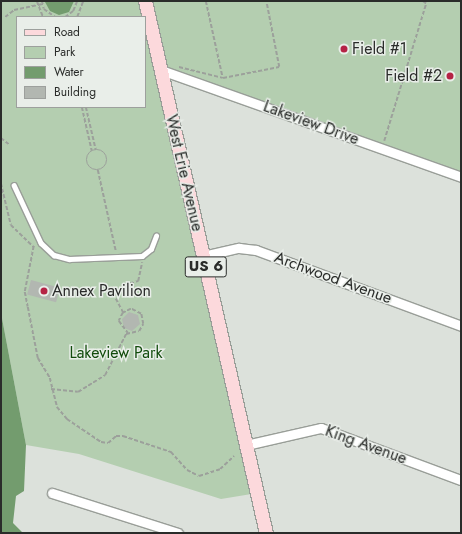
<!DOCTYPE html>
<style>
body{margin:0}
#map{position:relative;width:462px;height:534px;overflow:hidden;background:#dce1db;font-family:Jost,sans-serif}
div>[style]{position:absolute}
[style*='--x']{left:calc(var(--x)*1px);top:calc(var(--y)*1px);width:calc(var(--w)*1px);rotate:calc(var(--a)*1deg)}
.green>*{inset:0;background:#b4ceb0}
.water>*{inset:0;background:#739c6e}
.building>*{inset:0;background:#b2b7b1;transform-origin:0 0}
.path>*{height:1.5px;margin-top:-0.75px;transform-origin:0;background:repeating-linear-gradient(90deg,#9ca09b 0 4px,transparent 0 6px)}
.path>.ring{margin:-0.75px;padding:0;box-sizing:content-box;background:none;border:1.5px solid #9ca09b;border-radius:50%}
.roads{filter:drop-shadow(1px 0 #999e98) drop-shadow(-1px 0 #999e98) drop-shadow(0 1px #999e98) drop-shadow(0 -1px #999e98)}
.service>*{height:4.5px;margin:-2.25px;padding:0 2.25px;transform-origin:2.25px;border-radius:2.25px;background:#fff}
.minor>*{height:9px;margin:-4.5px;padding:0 4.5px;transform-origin:4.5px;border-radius:4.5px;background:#fff}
.primary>*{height:13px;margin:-6.5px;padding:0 6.5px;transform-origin:6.5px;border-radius:6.5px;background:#fcd9dc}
.dots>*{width:11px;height:11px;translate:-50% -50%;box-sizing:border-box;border:2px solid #e9eee9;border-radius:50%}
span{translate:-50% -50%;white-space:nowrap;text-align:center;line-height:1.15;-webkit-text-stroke:3px #e9eee9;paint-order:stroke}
.shield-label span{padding:1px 3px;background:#e9eee9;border:1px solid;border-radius:3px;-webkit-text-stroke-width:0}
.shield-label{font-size:15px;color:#2a2c2a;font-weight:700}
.poi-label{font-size:16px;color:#2a2c2a}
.left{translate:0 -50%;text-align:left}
.right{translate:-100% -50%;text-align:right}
.street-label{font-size:16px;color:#2a2c2a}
.park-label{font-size:16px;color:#114b0b}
.frame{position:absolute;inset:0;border:2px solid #2a2c2a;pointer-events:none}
.legend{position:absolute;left:16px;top:16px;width:130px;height:92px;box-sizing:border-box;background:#e9eee9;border:1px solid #9da09d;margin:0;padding:5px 7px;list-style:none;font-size:12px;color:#2a2c2a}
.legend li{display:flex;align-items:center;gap:8px;height:20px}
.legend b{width:20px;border:1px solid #9da09d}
</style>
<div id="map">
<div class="green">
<div style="clip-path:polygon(evenodd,1px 1px,461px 1px,461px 177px,161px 70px,257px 493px,221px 499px,79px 454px,26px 445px,1px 313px,1px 1px,17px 17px,145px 17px,145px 107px,17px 107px,17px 17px)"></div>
</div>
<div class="water">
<div style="clip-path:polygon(74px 1px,69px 12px,59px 15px,50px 11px,45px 2px)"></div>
<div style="clip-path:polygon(1px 313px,26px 445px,24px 491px,16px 496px,13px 523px,23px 533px,1px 533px)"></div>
</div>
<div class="building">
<div style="left:31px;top:280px;width:30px;height:15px;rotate:15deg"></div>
<div style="clip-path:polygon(129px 312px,138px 315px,140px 324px,132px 331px,124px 328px,122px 319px)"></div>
</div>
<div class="path">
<div style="--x:37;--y:1;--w:17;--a:69"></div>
<div style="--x:42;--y:1;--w:8;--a:76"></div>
<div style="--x:44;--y:9;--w:14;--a:36"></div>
<div style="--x:206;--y:1;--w:79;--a:77.6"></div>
<div style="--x:223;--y:78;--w:57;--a:-11.1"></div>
<div style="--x:279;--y:67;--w:67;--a:-101.1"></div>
<div style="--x:5;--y:17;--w:11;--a:-38"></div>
<div style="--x:14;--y:10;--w:29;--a:-12"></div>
<div style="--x:65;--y:17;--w:10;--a:-37"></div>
<div style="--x:73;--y:11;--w:11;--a:-68"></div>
<div style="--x:77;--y:17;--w:17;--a:-69"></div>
<div style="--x:179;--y:67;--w:45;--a:14"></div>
<div style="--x:82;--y:107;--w:45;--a:77.2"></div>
<div style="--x:86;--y:107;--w:44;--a:76.9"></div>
<div style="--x:1;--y:138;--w:11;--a:38"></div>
<div style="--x:384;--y:141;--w:143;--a:-73"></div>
<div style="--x:426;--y:4;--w:5;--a:-143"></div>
<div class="ring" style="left:87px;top:150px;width:18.5px;height:18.5px"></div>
<div style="--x:98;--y:170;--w:83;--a:77.5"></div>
<div style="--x:1;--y:183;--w:43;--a:76.6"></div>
<div style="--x:11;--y:225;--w:32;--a:44"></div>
<div style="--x:34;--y:246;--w:47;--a:101.1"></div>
<div style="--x:25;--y:292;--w:15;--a:79"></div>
<div style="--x:28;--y:307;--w:52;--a:78.9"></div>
<div style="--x:38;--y:358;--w:23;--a:59"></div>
<div style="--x:50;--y:378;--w:30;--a:76"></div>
<div style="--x:57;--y:407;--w:16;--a:50"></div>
<div style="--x:67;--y:419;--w:41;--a:34.1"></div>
<div style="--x:101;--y:442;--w:7;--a:8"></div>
<div style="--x:108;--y:443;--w:11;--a:-41"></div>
<div style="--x:116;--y:436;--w:7;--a:0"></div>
<div style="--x:123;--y:436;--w:51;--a:18.4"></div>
<div style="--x:171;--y:452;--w:24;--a:48"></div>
<div style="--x:187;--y:470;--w:13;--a:27"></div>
<div style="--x:199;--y:476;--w:22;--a:-18"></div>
<div style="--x:220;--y:469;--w:19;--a:-43"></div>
<div style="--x:123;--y:313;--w:19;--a:-118"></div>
<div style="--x:114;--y:296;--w:15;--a:-48"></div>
<div style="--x:124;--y:285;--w:15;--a:-16"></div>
<div style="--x:138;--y:281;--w:19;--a:-78"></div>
<div style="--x:51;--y:389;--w:27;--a:6"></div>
<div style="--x:78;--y:392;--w:32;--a:-32"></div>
<div style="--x:105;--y:375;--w:46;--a:-62.9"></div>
<div style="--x:126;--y:334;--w:13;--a:-13"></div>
<div style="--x:139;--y:331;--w:8;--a:-60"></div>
<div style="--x:143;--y:324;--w:10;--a:-101"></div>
<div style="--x:141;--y:314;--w:11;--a:-153"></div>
<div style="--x:131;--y:309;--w:9;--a:153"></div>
<div style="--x:123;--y:313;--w:9;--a:117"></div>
<div style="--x:119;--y:321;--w:15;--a:53"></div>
</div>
<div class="roads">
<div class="service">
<div style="--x:14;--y:185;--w:64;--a:65"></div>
<div style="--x:41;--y:243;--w:18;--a:43"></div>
<div style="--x:54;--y:255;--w:16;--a:15"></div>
<div style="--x:69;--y:259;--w:73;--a:-2.4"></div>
<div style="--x:142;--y:256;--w:11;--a:-38"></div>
<div style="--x:151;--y:249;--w:14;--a:-69"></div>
</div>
<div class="minor">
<div style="--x:161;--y:70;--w:319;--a:19.6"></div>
<div style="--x:203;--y:256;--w:37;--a:-13"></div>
<div style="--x:239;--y:248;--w:17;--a:7"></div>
<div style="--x:256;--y:250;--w:219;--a:20.3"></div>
<div style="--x:246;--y:445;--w:77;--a:-12.8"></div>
<div style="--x:321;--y:428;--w:149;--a:20.4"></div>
<div style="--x:52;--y:493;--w:132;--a:17.6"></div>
</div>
<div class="primary">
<div style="--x:145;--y:1;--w:546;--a:77.19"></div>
</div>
</div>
<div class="dots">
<div style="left:344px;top:49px;background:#b52345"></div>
<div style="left:450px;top:76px;background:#b52345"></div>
<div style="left:44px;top:291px;background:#b52345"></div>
</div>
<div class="shield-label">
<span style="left:206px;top:267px">US 6</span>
</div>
<div class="poi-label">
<span class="left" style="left:352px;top:49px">Field #1</span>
<span class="right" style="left:442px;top:76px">Field #2</span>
<span class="left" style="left:52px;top:291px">Annex Pavilion</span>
</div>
<div class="street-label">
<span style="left:311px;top:123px;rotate:20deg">Lakeview Drive</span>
<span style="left:184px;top:173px;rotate:77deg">West Erie Avenue</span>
<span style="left:333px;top:278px;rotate:20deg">Archwood Avenue</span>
<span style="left:366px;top:445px;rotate:20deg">King Avenue</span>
</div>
<div class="park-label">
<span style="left:116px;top:353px">Lakeview Park</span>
</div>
<div class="frame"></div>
<ul class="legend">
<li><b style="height:5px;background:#fcd9dc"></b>Road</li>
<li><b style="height:11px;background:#b4ceb0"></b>Park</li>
<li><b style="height:11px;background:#739c6e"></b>Water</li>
<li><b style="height:11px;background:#b2b7b1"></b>Building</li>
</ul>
</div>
